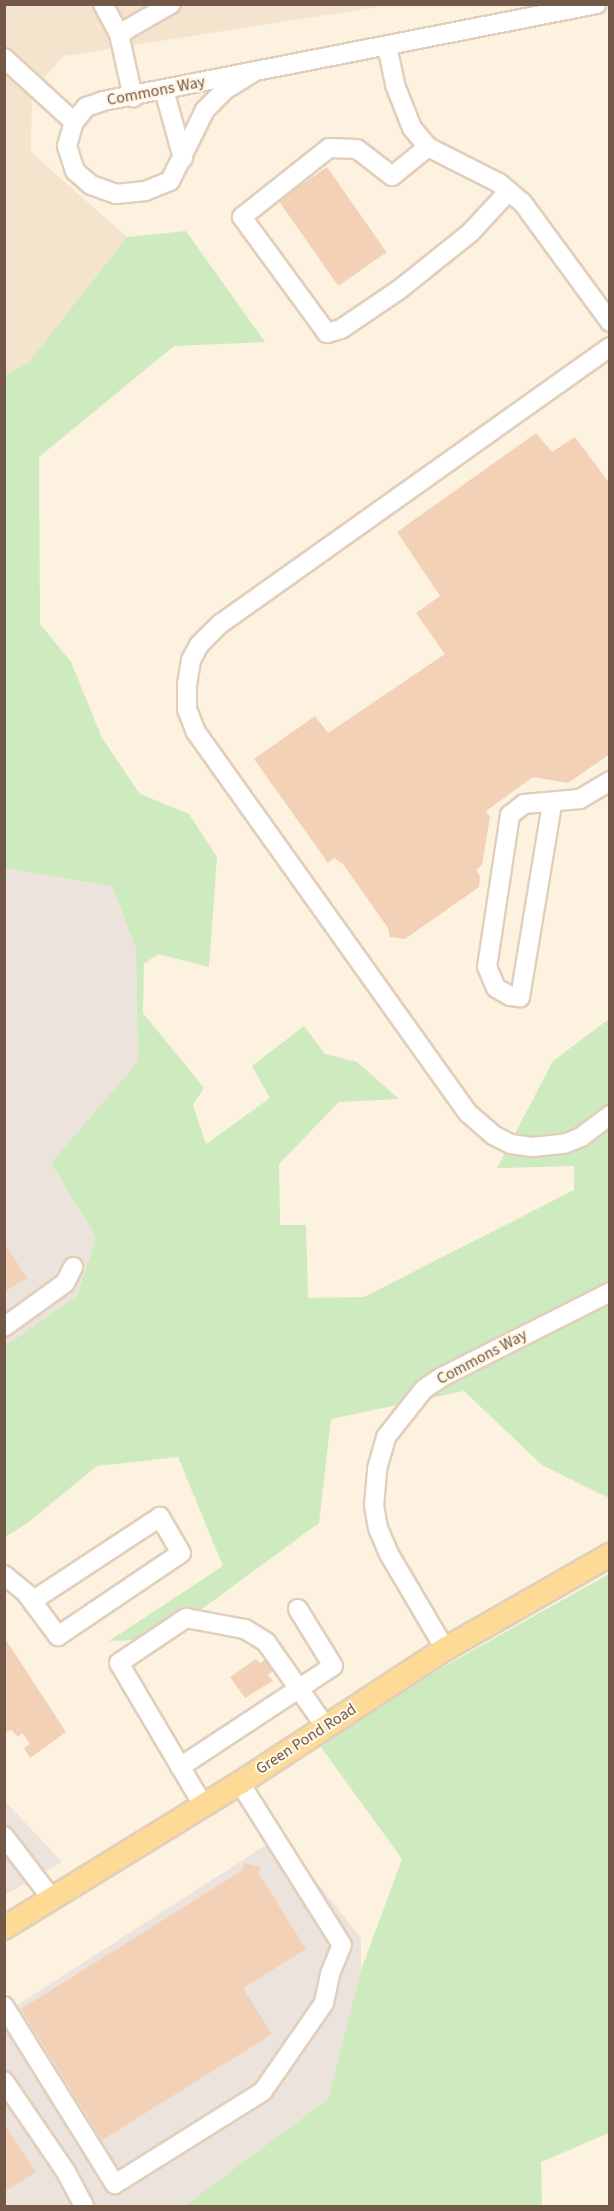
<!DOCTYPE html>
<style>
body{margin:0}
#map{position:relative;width:614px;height:2211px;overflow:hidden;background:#fdf2e0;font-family:"Source Sans 3",sans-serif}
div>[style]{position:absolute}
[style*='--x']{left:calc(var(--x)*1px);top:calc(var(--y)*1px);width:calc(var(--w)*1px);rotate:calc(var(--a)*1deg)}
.residential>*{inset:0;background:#f4e4ce}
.industrial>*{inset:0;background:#ebe3dc}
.green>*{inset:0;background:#ceeabf}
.building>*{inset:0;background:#f2d1b7;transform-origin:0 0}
.roads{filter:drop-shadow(2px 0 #e1cfbc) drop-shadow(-2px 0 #e1cfbc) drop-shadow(0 2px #e1cfbc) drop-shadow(0 -2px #e1cfbc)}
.minor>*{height:18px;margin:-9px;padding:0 9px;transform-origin:9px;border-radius:9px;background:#fff}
.major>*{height:22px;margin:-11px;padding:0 11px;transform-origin:11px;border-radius:11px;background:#fddb96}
span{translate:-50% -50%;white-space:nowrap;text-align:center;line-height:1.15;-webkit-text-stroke:4.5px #fff6e6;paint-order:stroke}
.street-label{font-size:16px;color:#735847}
.frame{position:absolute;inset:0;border:6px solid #735847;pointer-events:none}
</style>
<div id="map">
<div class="residential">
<div style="clip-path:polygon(5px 5px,390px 5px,64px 56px,32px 90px,31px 152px,127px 237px,28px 363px,5px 375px)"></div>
</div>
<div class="industrial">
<div style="clip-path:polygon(4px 868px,112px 886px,136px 949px,138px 1063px,51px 1163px,96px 1237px,77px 1296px,5px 1347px)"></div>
<div style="clip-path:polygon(4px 1800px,62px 1862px,5px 1895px,4px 1895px)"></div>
<div style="clip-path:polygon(280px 1836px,361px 1938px,361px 1970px,328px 2099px,184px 2206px,5px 2206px,5px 2013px)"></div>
</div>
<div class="green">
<div style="clip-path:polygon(186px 231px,265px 342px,174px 346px,39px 457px,40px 624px,71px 662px,102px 738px,140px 794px,189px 814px,217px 857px,209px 967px,158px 954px,144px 964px,143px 1013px,204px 1088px,193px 1105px,206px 1144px,270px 1098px,252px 1066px,304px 1026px,325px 1054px,357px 1062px,399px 1099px,339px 1102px,279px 1164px,280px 1225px,306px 1225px,308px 1298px,364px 1297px,574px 1190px,574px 1166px,497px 1168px,553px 1061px,609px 1019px,609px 1498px,542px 1465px,464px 1391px,331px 1419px,319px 1523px,161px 1639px,109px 1641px,223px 1566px,178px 1457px,97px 1466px,26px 1524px,5px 1537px,4px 1347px,77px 1296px,96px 1237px,51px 1163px,138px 1062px,136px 949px,112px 886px,5px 868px,5px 375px,28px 363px,127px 237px)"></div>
<div style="clip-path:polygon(609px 1574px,609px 2133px,541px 2162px,542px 2206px,184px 2206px,328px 2099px,361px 1970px,402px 1859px,318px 1743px,434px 1672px)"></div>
</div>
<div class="building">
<div style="left:327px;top:167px;width:104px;height:59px;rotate:55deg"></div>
<div style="clip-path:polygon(536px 433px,552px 452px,575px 437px,610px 484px,610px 754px,568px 783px,533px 777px,486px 811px,490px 817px,482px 865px,476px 870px,480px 876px,479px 887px,405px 939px,390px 937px,388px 928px,343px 864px,334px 858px,328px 863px,254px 759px,315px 716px,328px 733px,445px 654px,416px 613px,440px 596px,397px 532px)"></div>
<div style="clip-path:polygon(4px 1243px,27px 1278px,4px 1292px)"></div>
<div style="clip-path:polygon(4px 1637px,66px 1732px,30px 1758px,24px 1748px,30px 1744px,22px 1733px,18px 1737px,11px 1730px,4px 1733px)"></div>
<div style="clip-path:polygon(267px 1658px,275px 1670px,268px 1675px,273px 1681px,245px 1698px,230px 1677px,256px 1659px,260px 1663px)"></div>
<div style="clip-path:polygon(244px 1863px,260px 1867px,259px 1874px,306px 1949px,243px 1988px,272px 2034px,102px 2140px,21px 2009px,243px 1870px)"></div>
<div style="clip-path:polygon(4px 2124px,36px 2172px,4px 2192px)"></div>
</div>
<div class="roads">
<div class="minor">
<div style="--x:103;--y:4;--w:34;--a:62"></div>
<div style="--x:119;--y:34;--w:65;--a:77.5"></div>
<div style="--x:119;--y:34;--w:60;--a:-30"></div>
<div style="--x:387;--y:46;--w:40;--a:78"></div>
<div style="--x:395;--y:85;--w:46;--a:68.4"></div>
<div style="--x:412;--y:128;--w:25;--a:50"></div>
<div style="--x:428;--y:147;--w:80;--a:26.9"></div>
<div style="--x:499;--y:183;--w:30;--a:40"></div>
<div style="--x:522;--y:202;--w:149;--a:53.7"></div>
<div style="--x:4;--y:58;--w:95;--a:42.4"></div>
<div style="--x:252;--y:73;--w:31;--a:148"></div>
<div style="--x:226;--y:89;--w:30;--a:135"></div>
<div style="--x:205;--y:110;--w:79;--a:116.2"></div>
<div style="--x:170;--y:181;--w:27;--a:158"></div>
<div style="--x:145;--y:191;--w:29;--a:174"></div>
<div style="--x:116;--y:194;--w:27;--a:-160"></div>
<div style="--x:91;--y:185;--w:21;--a:-139"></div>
<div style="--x:75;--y:171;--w:26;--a:-108"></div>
<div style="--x:67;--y:146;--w:25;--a:-74"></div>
<div style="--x:74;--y:122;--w:19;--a:-51"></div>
<div style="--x:86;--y:107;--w:18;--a:-19"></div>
<div style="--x:103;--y:101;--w:503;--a:-11.11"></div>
<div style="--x:164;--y:90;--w:71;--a:74.4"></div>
<div style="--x:428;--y:147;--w:46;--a:141.1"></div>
<div style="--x:392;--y:176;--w:44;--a:-142.4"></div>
<div style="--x:357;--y:149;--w:28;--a:-178"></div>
<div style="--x:329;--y:148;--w:111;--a:141.6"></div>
<div style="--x:242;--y:217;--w:144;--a:53.8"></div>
<div style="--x:327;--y:333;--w:15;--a:-16"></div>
<div style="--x:341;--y:329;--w:71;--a:-34.1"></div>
<div style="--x:400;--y:289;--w:90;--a:-38.7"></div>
<div style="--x:470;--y:233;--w:57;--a:-47.1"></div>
<div style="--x:610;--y:347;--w:477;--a:144.6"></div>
<div style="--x:221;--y:623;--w:31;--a:135"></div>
<div style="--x:199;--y:645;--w:17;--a:118"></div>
<div style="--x:191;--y:660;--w:24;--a:99"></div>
<div style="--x:187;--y:684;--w:25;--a:90"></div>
<div style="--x:187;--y:709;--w:25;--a:69"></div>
<div style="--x:196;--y:732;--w:468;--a:54.5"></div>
<div style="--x:468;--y:1113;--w:33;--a:41"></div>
<div style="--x:493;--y:1135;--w:20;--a:27"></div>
<div style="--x:511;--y:1144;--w:22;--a:8"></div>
<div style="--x:533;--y:1147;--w:31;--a:-6"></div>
<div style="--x:564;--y:1144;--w:18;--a:-22"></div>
<div style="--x:581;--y:1137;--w:36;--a:-37"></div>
<div style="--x:552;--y:804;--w:196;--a:99.4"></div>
<div style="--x:520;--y:997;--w:10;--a:-174"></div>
<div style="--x:510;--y:996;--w:16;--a:-150"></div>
<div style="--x:496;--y:988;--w:23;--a:-113"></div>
<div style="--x:487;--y:967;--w:154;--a:-81.4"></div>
<div style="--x:510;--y:815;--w:18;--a:-38"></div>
<div style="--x:524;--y:804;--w:56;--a:-5.1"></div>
<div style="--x:580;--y:799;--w:35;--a:-31"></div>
<div style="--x:4;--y:1327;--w:75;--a:-35.8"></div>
<div style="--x:65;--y:1283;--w:18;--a:-63"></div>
<div style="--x:4;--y:1575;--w:28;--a:39"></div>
<div style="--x:26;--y:1593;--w:54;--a:53.3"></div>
<div style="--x:58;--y:1636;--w:148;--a:-34"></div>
<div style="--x:181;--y:1553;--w:42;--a:-120.3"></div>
<div style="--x:160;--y:1517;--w:153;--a:146.7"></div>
<div style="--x:445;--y:1649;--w:110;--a:-120.5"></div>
<div style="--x:389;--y:1554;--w:28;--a:-113"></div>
<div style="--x:378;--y:1528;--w:22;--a:-100"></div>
<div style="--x:374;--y:1506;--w:37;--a:-85"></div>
<div style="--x:377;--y:1469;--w:33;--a:-74"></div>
<div style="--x:386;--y:1437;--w:61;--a:-51.6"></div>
<div style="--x:424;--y:1389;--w:22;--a:-34"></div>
<div style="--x:442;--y:1377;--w:188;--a:-26.8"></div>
<div style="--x:180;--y:1767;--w:183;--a:-33.4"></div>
<div style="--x:333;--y:1666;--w:67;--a:-121.6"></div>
<div style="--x:203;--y:1805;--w:165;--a:-120.6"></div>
<div style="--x:119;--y:1663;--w:81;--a:-33.9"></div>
<div style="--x:186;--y:1618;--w:60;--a:10.6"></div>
<div style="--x:245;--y:1629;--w:25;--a:32"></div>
<div style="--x:266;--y:1642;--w:103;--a:54.9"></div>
<div style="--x:4;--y:1836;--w:79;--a:52.7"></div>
<div style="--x:4;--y:2006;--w:210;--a:58.1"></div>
<div style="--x:115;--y:2184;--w:175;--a:-32.1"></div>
<div style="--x:263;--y:2091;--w:107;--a:-55.3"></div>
<div style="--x:324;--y:2003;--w:30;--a:-78"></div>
<div style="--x:330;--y:1974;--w:31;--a:-68"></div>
<div style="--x:342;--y:1945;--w:191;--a:-122.2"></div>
<div style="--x:4;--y:2081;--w:110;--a:55.7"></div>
<div style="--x:66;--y:2172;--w:38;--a:62"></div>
</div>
<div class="major">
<div style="--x:4;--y:1928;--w:277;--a:-31.6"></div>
<div style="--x:240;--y:1783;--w:245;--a:-33.2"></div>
<div style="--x:445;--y:1649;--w:190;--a:-29.7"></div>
</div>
</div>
<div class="street-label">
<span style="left:156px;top:91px;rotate:-11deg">Commons Way</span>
<span style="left:482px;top:1357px;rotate:-28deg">Commons Way</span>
<span style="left:306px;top:1739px;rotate:-33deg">Green Pond Road</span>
</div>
<div class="frame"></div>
</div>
